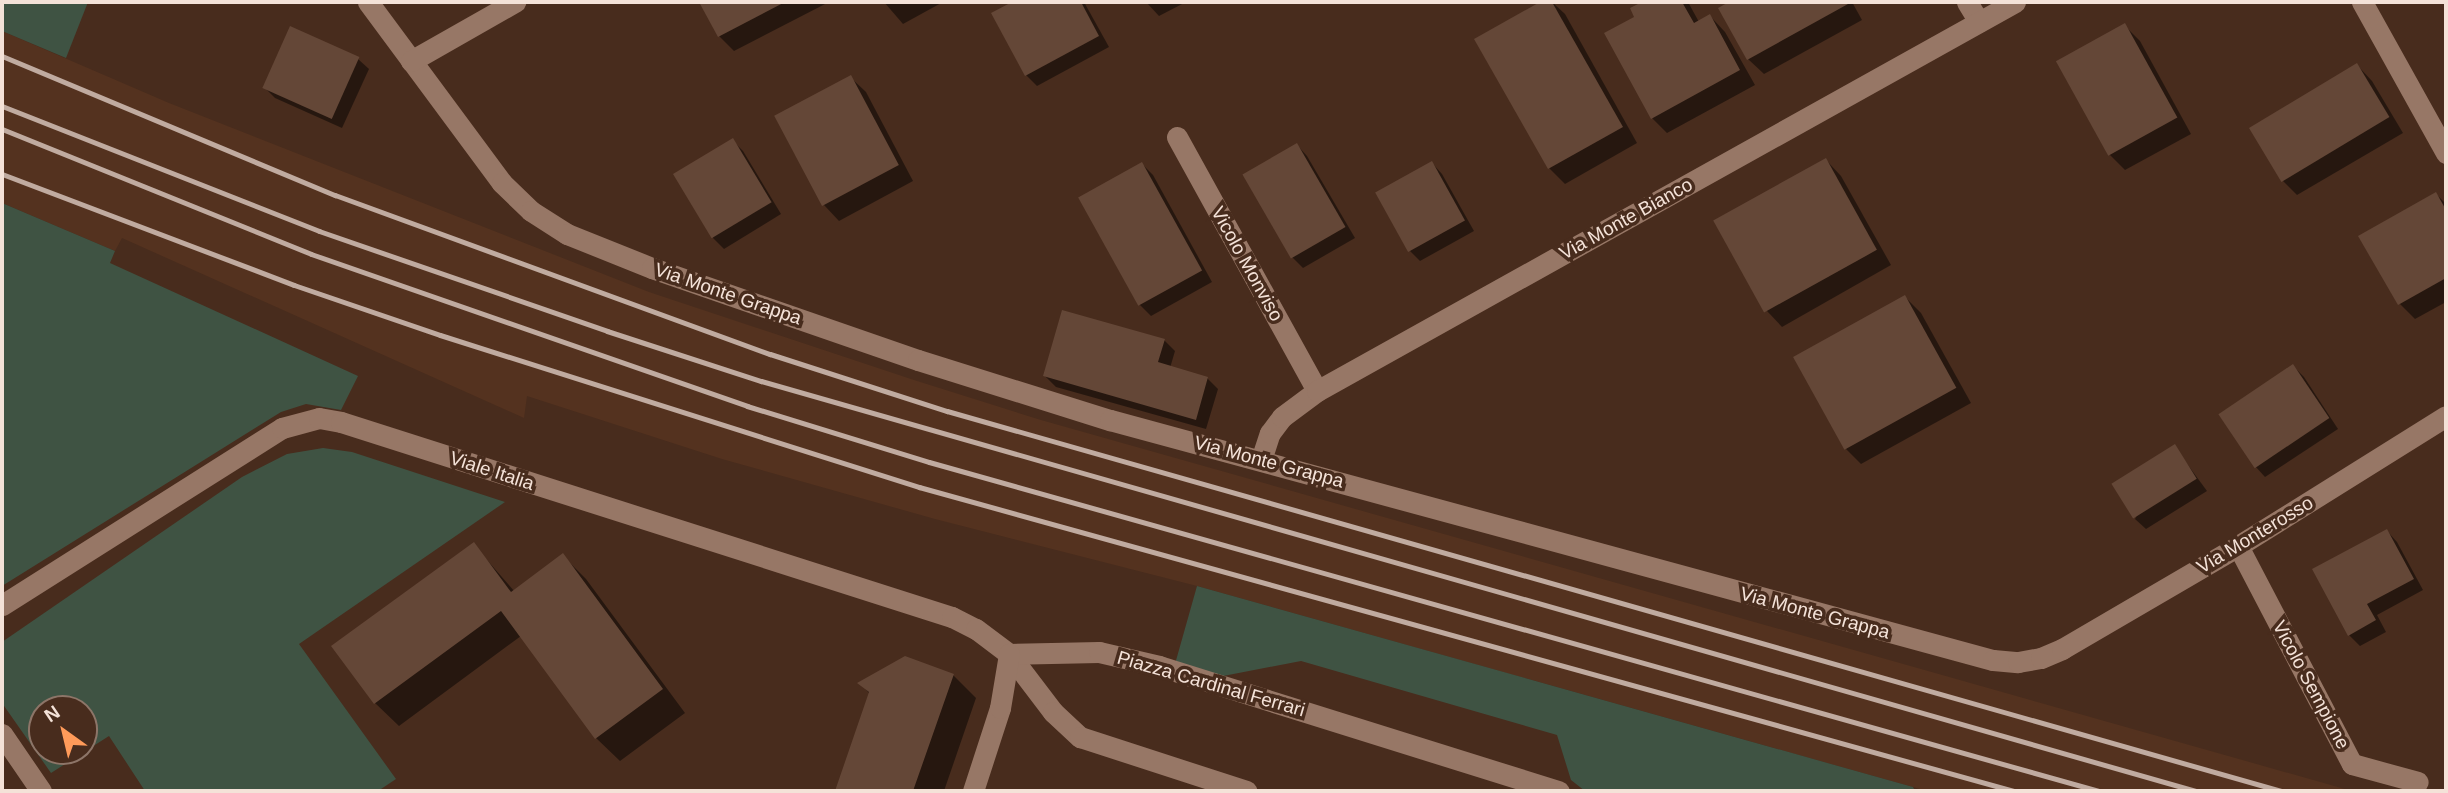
<!DOCTYPE html>
<style>
body{margin:0}
#map{position:relative;width:2448px;height:793px;overflow:hidden;background:#482c1d;font-family:Helvetica,sans-serif}
div>[style]{position:absolute}
[style*='--x']{left:calc(var(--x)*1px);top:calc(var(--y)*1px);width:calc(var(--w)*1px);rotate:calc(var(--a)*1deg)}
.built>*{inset:0;background:#54321f}
.green>*{inset:0;background:#3f5343}
.shadow>*{inset:0;background:#0007}
.building>*{inset:0;background:#644737;transform-origin:0 0}
.lane>*{height:21px;margin:-10.5px;padding:0 10.5px;transform-origin:10.5px;border-radius:10.5px;background:#977766}
.street>*{height:21px;margin:-10.5px;padding:0 10.5px;transform-origin:10.5px;border-radius:10.5px;background:#977766}
.rail>*{height:5px;margin:-2.5px;padding:0 2.5px;transform-origin:2.5px;border-radius:2.5px;background:#c0aba0}
span{translate:-50% -50%;white-space:nowrap;text-align:center;line-height:1.15;-webkit-text-stroke:7px #482c1d;paint-order:stroke}
.street-label{font-size:19px;color:#f4e2d8}
.frame{position:absolute;inset:0;border:4px solid #f4e2d8;pointer-events:none}
.north{position:absolute;left:28px;top:695px;width:70px;height:70px;box-sizing:border-box;background:#482c1d;border:2px solid #8d7568;border-radius:50%;rotate:326deg;font-size:19px;font-weight:700;line-height:28px;text-align:center;color:#f4e2d8}
.north::after{content:'';display:block;margin:auto;width:24px;height:32px;background:#ff9b5a;clip-path:polygon(50% 0,100% 100%,50% 72%,0 100%)}
</style>
<div id="map">
<div class="built">
<div style="clip-path:polygon(2px 31px,169px 103px,649px 292px,914px 380px,1041px 420px,2352px 791px,1927px 791px,1197px 586px,935px 519px,722px 459px,527px 396px,524px 418px,122px 238px,115px 251px,2px 203px)"></div>
</div>
<div class="green">
<div style="clip-path:polygon(2px 2px,88px 2px,66px 58px,2px 31px)"></div>
<div style="clip-path:polygon(2px 203px,115px 251px,110px 263px,358px 376px,341px 410px,306px 404px,281px 412px,2px 586px)"></div>
<div style="clip-path:polygon(evenodd,323px 448px,352px 452px,505px 502px,299px 644px,396px 779px,378px 791px,145px 791px,109px 736px,51px 773px,2px 703px,2px 642px,242px 477px,287px 454px,323px 448px,42px 709px,84px 709px,84px 751px,42px 751px,42px 709px)"></div>
<div style="clip-path:polygon(1197px 586px,1913px 787px,1915px 791px,1585px 791px,1571px 780px,1557px 735px,1301px 661px,1218px 677px,1175px 664px)"></div>
</div>
<div class="shadow">
<div style="clip-path:polygon(701px 2px,829px 2px,734px 51px,719px 36px)"></div>
<div style="clip-path:polygon(884px 2px,943px 2px,903px 24px)"></div>
<div style="clip-path:polygon(1016px 2px,1084px 2px,1109px 47px,1037px 86px,1026px 75px,993px 14px)"></div>
<div style="clip-path:polygon(1146px 2px,1186px 2px,1159px 16px)"></div>
<div style="clip-path:polygon(1544px 2px,1552px 2px,1565px 14px,1637px 143px,1565px 184px,1549px 168px,1477px 40px)"></div>
<div style="clip-path:polygon(1645px 2px,1688px 2px,1699px 22px,1710px 16px,1725px 32px,1755px 85px,1667px 133px,1652px 118px,1637px 17px,1632px 9px)"></div>
<div style="clip-path:polygon(1733px 2px,1852px 2px,1862px 20px,1764px 74px,1748px 59px,1720px 9px)"></div>
<div style="clip-path:polygon(2124px 25px,2140px 41px,2191px 134px,2125px 170px,2110px 155px)"></div>
<div style="clip-path:polygon(291px 28px,358px 59px,369px 69px,342px 128px,275px 98px,264px 87px)"></div>
<div style="clip-path:polygon(2357px 65px,2372px 81px,2403px 133px,2297px 195px,2282px 180px)"></div>
<div style="clip-path:polygon(850px 77px,866px 92px,913px 181px,839px 221px,824px 205px,776px 117px)"></div>
<div style="clip-path:polygon(732px 140px,743px 151px,781px 214px,724px 249px,713px 238px)"></div>
<div style="clip-path:polygon(1297px 145px,1307px 156px,1355px 238px,1303px 268px,1292px 257px)"></div>
<div style="clip-path:polygon(1826px 160px,1841px 176px,1891px 265px,1782px 327px,1767px 311px,1717px 222px)"></div>
<div style="clip-path:polygon(1432px 163px,1442px 174px,1474px 231px,1420px 261px,1409px 250px)"></div>
<div style="clip-path:polygon(1142px 164px,1153px 175px,1212px 282px,1151px 316px,1140px 305px,1081px 198px)"></div>
<div style="clip-path:polygon(2436px 194px,2446px 204px,2446px 302px,2415px 319px,2400px 304px)"></div>
<div style="clip-path:polygon(1905px 297px,1921px 313px,1971px 403px,1861px 464px,1846px 449px)"></div>
<div style="clip-path:polygon(1164px 340px,1175px 351px,1170px 368px,1207px 378px,1218px 389px,1206px 429px,1056px 387px,1045px 376px)"></div>
<div style="clip-path:polygon(2293px 366px,2304px 377px,2338px 429px,2265px 477px,2255px 466px,2221px 413px)"></div>
<div style="clip-path:polygon(2174px 446px,2207px 491px,2146px 529px,2135px 519px)"></div>
<div style="clip-path:polygon(2387px 531px,2397px 542px,2423px 590px,2377px 615px,2386px 632px,2360px 646px,2349px 635px)"></div>
<div style="clip-path:polygon(473px 544px,515px 592px,563px 556px,586px 579px,685px 713px,620px 761px,596px 738px,521px 636px,399px 726px,375px 703px,333px 647px)"></div>
<div style="clip-path:polygon(953px 675px,976px 698px,944px 791px,837px 791px,870px 694px,860px 683px)"></div>
</div>
<div class="building">
<div style="clip-path:polygon(699px 2px,785px 2px,718px 37px)"></div>
<div style="clip-path:polygon(1012px 2px,1081px 2px,1099px 36px,1025px 76px,991px 13px)"></div>
<div style="clip-path:polygon(1540px 2px,1552px 2px,1623px 127px,1548px 169px,1474px 39px)"></div>
<div style="clip-path:polygon(1642px 2px,1682px 2px,1694px 23px,1710px 14px,1740px 70px,1651px 119px,1604px 33px,1634px 17px,1630px 8px)"></div>
<div style="clip-path:polygon(1729px 2px,1846px 2px,1848px 4px,1747px 60px,1718px 8px)"></div>
<div style="left:2125px;top:23px;width:108px;height:79px;rotate:61deg"></div>
<div style="left:290px;top:26px;width:76px;height:68px;rotate:24deg"></div>
<div style="left:2357px;top:63px;width:63px;height:126px;rotate:59deg"></div>
<div style="left:851px;top:75px;width:102px;height:87px;rotate:62deg"></div>
<div style="left:733px;top:138px;width:75px;height:70px;rotate:59deg"></div>
<div style="left:1297px;top:143px;width:97px;height:63px;rotate:60deg"></div>
<div style="left:1826px;top:158px;width:105px;height:129px;rotate:61deg"></div>
<div style="left:1432px;top:161px;width:68px;height:65px;rotate:61deg"></div>
<div style="left:1142px;top:162px;width:124px;height:73px;rotate:61deg"></div>
<div style="clip-path:polygon(2436px 192px,2446px 210px,2446px 278px,2398px 305px,2358px 236px)"></div>
<div style="left:1905px;top:295px;width:106px;height:128px;rotate:61deg"></div>
<div style="clip-path:polygon(1062px 310px,1165px 339px,1158px 362px,1208px 377px,1196px 420px,1043px 376px)"></div>
<div style="left:2293px;top:364px;width:65px;height:90px;rotate:56deg"></div>
<div style="left:2175px;top:444px;width:41px;height:75px;rotate:58deg"></div>
<div style="clip-path:polygon(2387px 529px,2414px 579px,2367px 604px,2376px 620px,2348px 636px,2312px 569px)"></div>
<div style="clip-path:polygon(474px 542px,511px 592px,563px 553px,663px 689px,595px 739px,501px 611px,374px 704px,331px 646px)"></div>
<div style="clip-path:polygon(905px 656px,954px 674px,913px 791px,835px 791px,869px 692px,857px 683px)"></div>
</div>
<div class="lane">
<div style="--x:2362;--y:2;--w:173;--a:60.9"></div>
</div>
<div class="street">
<div style="--x:368;--y:2;--w:225;--a:53.5"></div>
<div style="--x:502;--y:183;--w:40;--a:44"></div>
<div style="--x:531;--y:211;--w:43;--a:32.6"></div>
<div style="--x:567;--y:234;--w:92;--a:21.8"></div>
<div style="--x:652;--y:268;--w:281;--a:19.1"></div>
<div style="--x:918;--y:360;--w:201;--a:17.4"></div>
<div style="--x:1110;--y:420;--w:915;--a:15.21"></div>
<div style="--x:1993;--y:660;--w:25;--a:5"></div>
<div style="--x:2018;--y:662;--w:23;--a:-10"></div>
<div style="--x:2041;--y:658;--w:23;--a:-23"></div>
<div style="--x:2062;--y:649;--w:204;--a:-30.3"></div>
<div style="--x:2238;--y:546;--w:245;--a:-32"></div>
<div style="--x:1967;--y:2;--w:23;--a:59"></div>
<div style="--x:411;--y:61;--w:120;--a:-29.6"></div>
<div style="--x:1177;--y:137;--w:290;--a:61.1"></div>
<div style="--x:1261;--y:460;--w:28;--a:-72"></div>
<div style="--x:1270;--y:433;--w:20;--a:-53"></div>
<div style="--x:1282;--y:417;--w:44;--a:-36.6"></div>
<div style="--x:1317;--y:391;--w:799;--a:-29.13"></div>
<div style="--x:2238;--y:546;--w:246;--a:62.4"></div>
<div style="--x:2352;--y:764;--w:68;--a:15.3"></div>
<div style="--x:2;--y:605;--w:331;--a:-32.3"></div>
<div style="--x:282;--y:428;--w:38;--a:-15"></div>
<div style="--x:319;--y:418;--w:22;--a:10"></div>
<div style="--x:341;--y:422;--w:641;--a:17.7"></div>
<div style="--x:952;--y:617;--w:27;--a:27"></div>
<div style="--x:976;--y:629;--w:41;--a:37.1"></div>
<div style="--x:1009;--y:654;--w:73;--a:52.8"></div>
<div style="--x:1053;--y:712;--w:37;--a:43"></div>
<div style="--x:1080;--y:737;--w:175;--a:18"></div>
<div style="--x:1009;--y:654;--w:90;--a:-1.3"></div>
<div style="--x:1099;--y:652;--w:62;--a:13.1"></div>
<div style="--x:1159;--y:666;--w:419;--a:17.4"></div>
<div style="--x:2;--y:734;--w:69;--a:55.6"></div>
<div style="--x:973;--y:791;--w:87;--a:-72"></div>
<div style="--x:1000;--y:708;--w:55;--a:-80.5"></div>
</div>
<div class="rail">
<div style="--x:2;--y:56;--w:361;--a:22.7"></div>
<div style="--x:335;--y:195;--w:463;--a:20.1"></div>
<div style="--x:770;--y:354;--w:186;--a:17.9"></div>
<div style="--x:947;--y:411;--w:1387;--a:15.9"></div>
<div style="--x:2;--y:106;--w:341;--a:21.5"></div>
<div style="--x:319;--y:231;--w:305;--a:19.1"></div>
<div style="--x:607;--y:331;--w:162;--a:18"></div>
<div style="--x:761;--y:381;--w:1492;--a:15.95"></div>
<div style="--x:2;--y:129;--w:333;--a:22"></div>
<div style="--x:311;--y:254;--w:462;--a:19.2"></div>
<div style="--x:747;--y:406;--w:190;--a:17.1"></div>
<div style="--x:929;--y:462;--w:1215;--a:15.71"></div>
<div style="--x:2;--y:174;--w:312;--a:20.8"></div>
<div style="--x:294;--y:285;--w:154;--a:18.9"></div>
<div style="--x:440;--y:335;--w:503;--a:17.61"></div>
<div style="--x:919;--y:487;--w:1136;--a:15.52"></div>
</div>
<div class="street-label">
<span style="left:1626px;top:219px;rotate:-29deg">Via Monte Bianco</span>
<span style="left:1247px;top:264px;rotate:61deg">Vicolo Monviso</span>
<span style="left:728px;top:294px;rotate:19deg">Via Monte Grappa</span>
<span style="left:1269px;top:462px;rotate:15deg">Via Monte Grappa</span>
<span style="left:492px;top:471px;rotate:18deg">Viale Italia</span>
<span style="left:2255px;top:535px;rotate:-31deg">Via Monterosso</span>
<span style="left:1815px;top:613px;rotate:15deg">Via Monte Grappa</span>
<span style="left:1211px;top:684px;rotate:16deg">Piazza Cardinal Ferrari</span>
<span style="left:2311px;top:685px;rotate:62deg">Vicolo Sempione</span>
</div>
<div class="frame"></div>
<div class="north">N</div>
</div>
